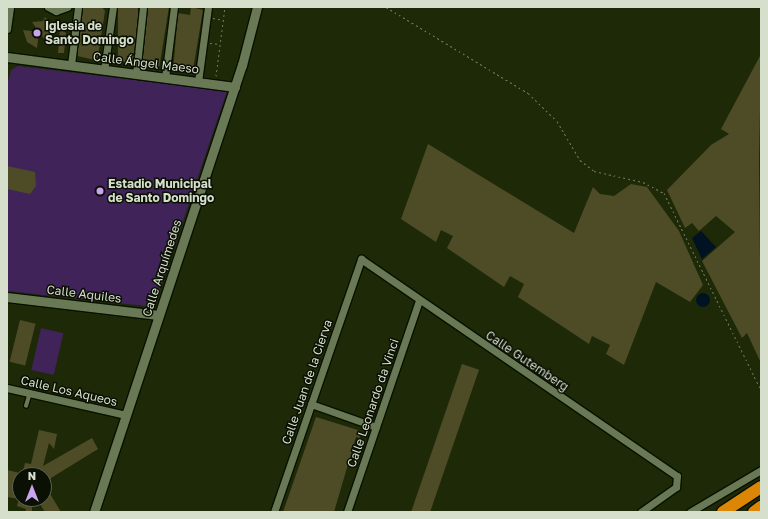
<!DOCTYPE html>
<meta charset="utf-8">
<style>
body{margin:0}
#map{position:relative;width:768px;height:519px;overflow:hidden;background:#1e2907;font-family:"Golos Text",sans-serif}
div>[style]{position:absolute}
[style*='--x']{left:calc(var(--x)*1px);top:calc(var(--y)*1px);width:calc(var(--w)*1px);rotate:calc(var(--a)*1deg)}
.green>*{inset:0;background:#3f2359;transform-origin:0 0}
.water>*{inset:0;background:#011323}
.round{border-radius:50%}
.building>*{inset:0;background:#4e4c26;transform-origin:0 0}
.path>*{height:1px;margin-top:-0.5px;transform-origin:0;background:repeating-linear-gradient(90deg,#6f795d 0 2px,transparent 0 5px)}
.roads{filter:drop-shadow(1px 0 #081100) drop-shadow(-1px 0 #081100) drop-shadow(0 1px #081100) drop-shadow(0 -1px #081100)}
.service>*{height:3.5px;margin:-1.75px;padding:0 1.75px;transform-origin:1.75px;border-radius:1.75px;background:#6a7955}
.minor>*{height:7px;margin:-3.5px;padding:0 3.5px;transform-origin:3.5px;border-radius:3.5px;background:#6a7955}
.tertiary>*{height:9px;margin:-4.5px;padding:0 4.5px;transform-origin:4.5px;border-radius:4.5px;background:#6a7955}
.motorway>*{height:12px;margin:-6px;padding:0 6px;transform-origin:6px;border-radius:6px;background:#dc8607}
.dots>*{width:11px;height:11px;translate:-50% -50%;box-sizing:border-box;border:2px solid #0b1004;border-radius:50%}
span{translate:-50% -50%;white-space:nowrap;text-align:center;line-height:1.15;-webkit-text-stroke:3px #0b1004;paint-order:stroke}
.poi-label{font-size:12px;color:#d6dfcb;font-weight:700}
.left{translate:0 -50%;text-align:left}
.street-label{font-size:12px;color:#d6dfcb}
.frame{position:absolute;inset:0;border:8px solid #d6dfcb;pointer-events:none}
.north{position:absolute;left:12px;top:467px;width:40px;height:40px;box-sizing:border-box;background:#0b1004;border:1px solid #5c6354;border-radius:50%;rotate:0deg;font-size:11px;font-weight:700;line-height:16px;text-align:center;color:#d6dfcb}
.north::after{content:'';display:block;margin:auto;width:14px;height:18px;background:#c8a5ee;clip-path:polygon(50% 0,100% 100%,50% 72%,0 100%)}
</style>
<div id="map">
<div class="green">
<div style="clip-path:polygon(18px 66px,227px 91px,154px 307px,7px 291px,7px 85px,11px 70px)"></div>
<div style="left:41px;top:328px;width:23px;height:43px;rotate:13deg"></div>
</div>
<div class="water">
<div style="clip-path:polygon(701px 231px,716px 247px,702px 259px,692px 238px)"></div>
<div class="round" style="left:696px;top:293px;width:14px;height:14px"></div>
</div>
<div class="building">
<div style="clip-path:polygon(83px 7px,102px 7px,105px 11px,98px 57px,95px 60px,77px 56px)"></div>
<div style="left:118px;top:7px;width:20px;height:55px"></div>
<div style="clip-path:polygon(148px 7px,169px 7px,159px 69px,142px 66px)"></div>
<div style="clip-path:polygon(191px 7px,203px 10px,193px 70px,173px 71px,178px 13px,190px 15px)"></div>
<div style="clip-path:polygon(45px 17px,54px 26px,46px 41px,39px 32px,37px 48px,27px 42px,23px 30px,39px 32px,32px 22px,43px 21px)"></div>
<div style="clip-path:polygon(60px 28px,66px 33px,64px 53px,58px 53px)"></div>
<div style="clip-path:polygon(761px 54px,759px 161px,761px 363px,747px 333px,742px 338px,702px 261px,735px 232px,716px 216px,699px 231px,692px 223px,685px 228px,667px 190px,711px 145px,729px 134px,721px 129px)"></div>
<div style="clip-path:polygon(428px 144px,574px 233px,593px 187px,600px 194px,614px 196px,631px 184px,647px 187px,679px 231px,703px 285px,690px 302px,656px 282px,624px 365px,606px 354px,610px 345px,592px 336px,589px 344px,518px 297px,524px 284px,510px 276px,504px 287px,447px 248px,453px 236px,441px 230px,436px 242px,401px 219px)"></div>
<div style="clip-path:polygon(7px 166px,35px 172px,36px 186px,30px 194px,7px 189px)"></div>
<div style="left:20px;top:320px;width:16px;height:43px;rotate:14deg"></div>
<div style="left:462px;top:364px;width:18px;height:156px;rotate:19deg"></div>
<div style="clip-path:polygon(316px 417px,358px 430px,360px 438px,356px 437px,334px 512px,283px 512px)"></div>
<div style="clip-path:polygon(39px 430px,57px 434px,54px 449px,49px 443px,43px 466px,92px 438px,98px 449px,51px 478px,49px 492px,61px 512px,45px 512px,40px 504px,32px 505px,32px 512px,25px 512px,26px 509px,17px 506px,19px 499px,7px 497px,7px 470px,20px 473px,20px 499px,44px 499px,44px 475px,22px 475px,25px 463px,31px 464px)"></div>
</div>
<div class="path">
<div style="--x:386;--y:7;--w:166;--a:31.2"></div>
<div style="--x:528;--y:93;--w:40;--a:44"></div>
<div style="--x:557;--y:121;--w:45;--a:59.5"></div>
<div style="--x:580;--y:160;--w:18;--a:38"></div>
<div style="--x:594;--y:171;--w:50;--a:12.7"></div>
<div style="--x:643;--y:182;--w:24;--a:28"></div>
<div style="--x:664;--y:193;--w:220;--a:63.8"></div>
<div style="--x:213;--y:18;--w:11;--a:10"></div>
<div style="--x:210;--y:43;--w:10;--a:6"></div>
<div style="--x:216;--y:76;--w:70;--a:-82.6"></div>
</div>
<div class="roads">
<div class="service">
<div style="--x:26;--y:406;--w:14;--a:-73"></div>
</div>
<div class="minor">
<div style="--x:48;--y:7;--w:9;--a:27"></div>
<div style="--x:56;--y:11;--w:12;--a:-20"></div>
<div style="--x:7;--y:29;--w:22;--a:-82"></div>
<div style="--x:71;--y:65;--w:58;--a:-83.1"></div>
<div style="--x:104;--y:70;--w:64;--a:-81.9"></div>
<div style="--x:136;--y:74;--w:67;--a:-84"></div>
<div style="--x:165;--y:78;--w:72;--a:-82.8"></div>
<div style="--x:198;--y:82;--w:76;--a:-82.4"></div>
<div style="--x:7;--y:388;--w:122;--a:12.8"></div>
<div style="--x:311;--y:404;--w:69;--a:19.5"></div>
<div style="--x:274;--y:512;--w:268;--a:-71"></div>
<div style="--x:361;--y:259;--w:383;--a:34.5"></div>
<div style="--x:677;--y:476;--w:11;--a:95"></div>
<div style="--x:676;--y:487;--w:43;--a:144.5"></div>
<div style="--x:347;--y:512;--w:223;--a:-71.2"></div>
<div style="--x:690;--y:512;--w:82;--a:-30.6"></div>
</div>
<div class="tertiary">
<div style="--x:7;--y:57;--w:230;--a:7.5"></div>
<div style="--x:7;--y:297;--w:152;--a:6.8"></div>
<div style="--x:94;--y:512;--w:471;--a:-71.7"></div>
<div style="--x:242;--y:65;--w:60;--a:-75.5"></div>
</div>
<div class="motorway">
<div style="--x:723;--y:512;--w:45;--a:-33.3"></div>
<div style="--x:754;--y:512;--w:9;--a:-36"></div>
</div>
</div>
<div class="dots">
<div style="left:37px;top:33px;background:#c8a5ee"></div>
<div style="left:100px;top:191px;background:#c8a5ee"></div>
</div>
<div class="poi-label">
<span class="left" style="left:45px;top:33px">Iglesia de<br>Santo Domingo</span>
<span class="left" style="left:108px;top:191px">Estadio Municipal<br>de Santo Domingo</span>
</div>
<div class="street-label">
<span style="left:146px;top:63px;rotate:7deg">Calle Ángel Maeso</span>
<span style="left:162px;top:268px;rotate:-72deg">Calle Arquímedes</span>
<span style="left:84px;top:294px;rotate:7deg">Calle Aquiles</span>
<span style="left:527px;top:361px;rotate:34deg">Calle Gutemberg</span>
<span style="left:307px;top:382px;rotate:-71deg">Calle Juan de la Cierva</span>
<span style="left:69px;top:391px;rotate:13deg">Calle Los Aqueos</span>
<span style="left:373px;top:403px;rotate:-71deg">Calle Leonardo da Vinci</span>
</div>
<div class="frame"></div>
<div class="north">N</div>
</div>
